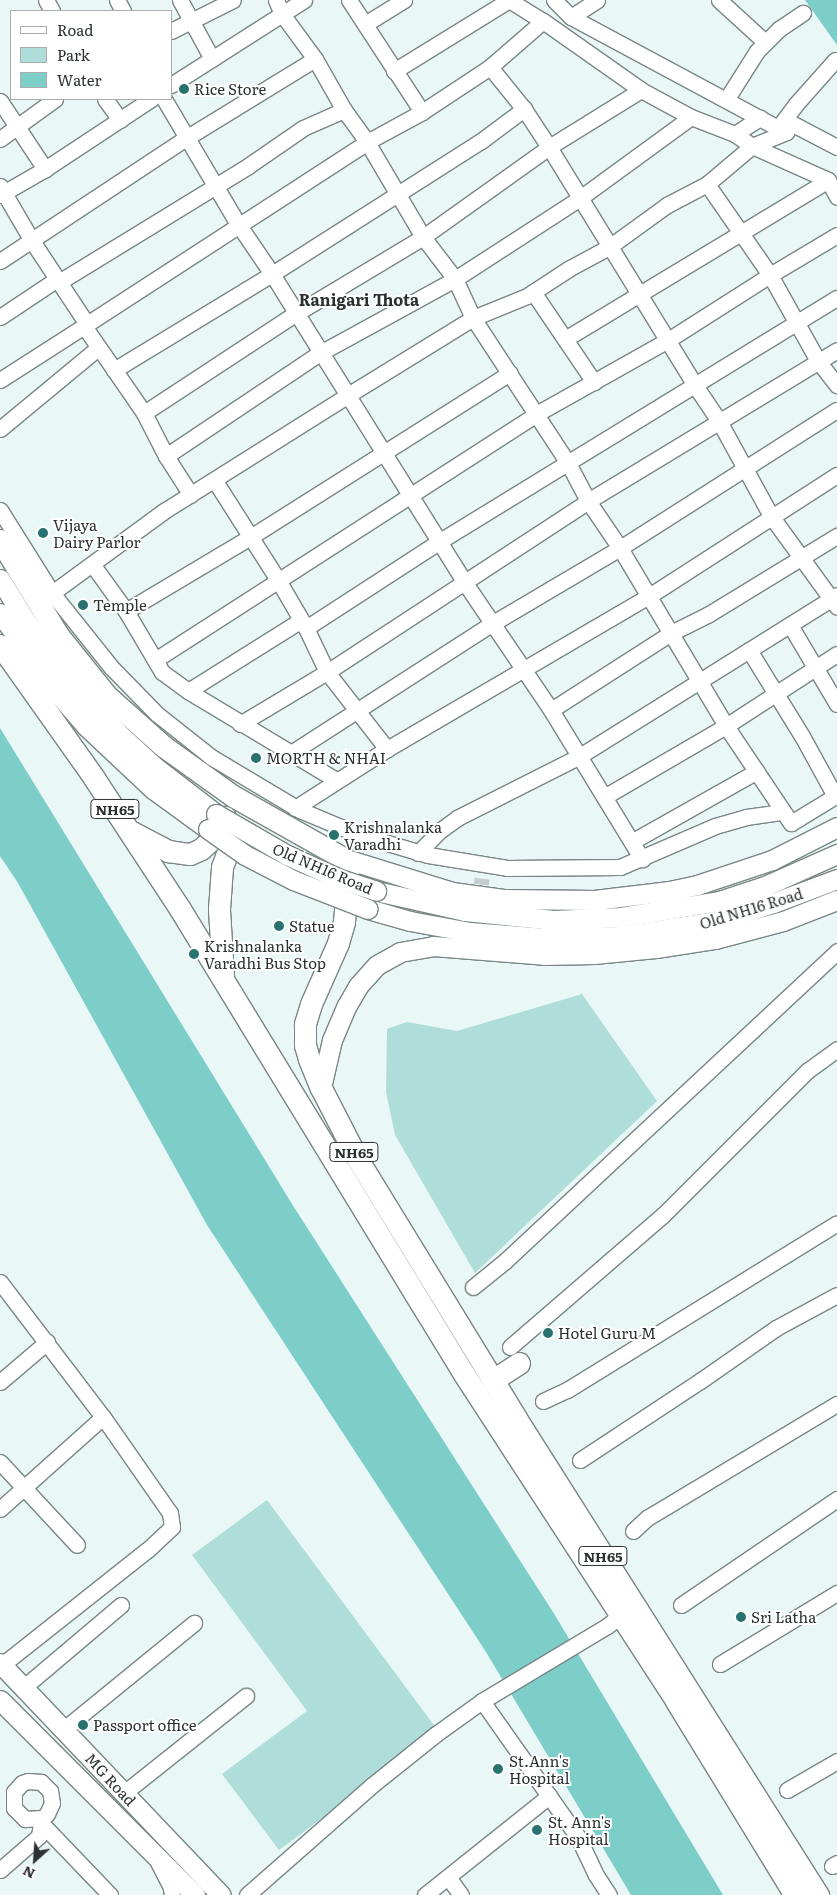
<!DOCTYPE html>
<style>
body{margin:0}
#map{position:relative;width:837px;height:1895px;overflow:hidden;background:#e9f7f6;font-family:Literata,serif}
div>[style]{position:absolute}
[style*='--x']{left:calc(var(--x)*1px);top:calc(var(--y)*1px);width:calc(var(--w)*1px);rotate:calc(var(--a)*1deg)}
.green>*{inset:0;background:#aeddda}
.water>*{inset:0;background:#7dcdc9}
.minor-tunnel>*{height:15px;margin-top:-7.5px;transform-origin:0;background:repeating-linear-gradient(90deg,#c3cfce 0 15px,transparent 0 23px)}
.roads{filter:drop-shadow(1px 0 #798685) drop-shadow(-1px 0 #798685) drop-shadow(0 1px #798685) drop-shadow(0 -1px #798685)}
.minor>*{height:15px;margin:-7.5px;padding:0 7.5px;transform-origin:7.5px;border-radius:7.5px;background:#fff}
.major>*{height:19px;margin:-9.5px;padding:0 9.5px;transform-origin:9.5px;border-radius:9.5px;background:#fff}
.highway>*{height:21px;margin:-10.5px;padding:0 10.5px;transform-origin:10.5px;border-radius:10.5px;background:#fff}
.bridges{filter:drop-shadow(1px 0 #798685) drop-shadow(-1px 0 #798685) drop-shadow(0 1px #798685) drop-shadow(0 -1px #798685)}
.major-bridge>*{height:19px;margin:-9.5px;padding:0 9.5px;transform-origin:9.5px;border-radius:9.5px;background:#fff}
.dots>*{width:14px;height:14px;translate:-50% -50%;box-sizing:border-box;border:2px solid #fff;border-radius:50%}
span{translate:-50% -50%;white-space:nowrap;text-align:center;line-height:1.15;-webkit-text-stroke:4px #fff;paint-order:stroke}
.shield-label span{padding:1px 4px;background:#fff;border:1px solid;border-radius:4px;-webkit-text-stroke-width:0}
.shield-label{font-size:14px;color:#2b3130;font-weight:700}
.poi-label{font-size:15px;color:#2b3130}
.left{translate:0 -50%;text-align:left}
.street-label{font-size:15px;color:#2b3130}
.neighbourhood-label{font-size:16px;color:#2b3130;font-weight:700}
.legend{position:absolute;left:10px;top:10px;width:162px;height:90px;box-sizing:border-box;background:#fff;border:1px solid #aaadac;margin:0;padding:6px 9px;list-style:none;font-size:15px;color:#2b3130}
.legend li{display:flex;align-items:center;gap:10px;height:25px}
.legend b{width:25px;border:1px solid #aaadac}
.north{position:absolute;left:10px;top:1835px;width:50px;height:50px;-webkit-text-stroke:4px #fff;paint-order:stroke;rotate:206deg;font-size:14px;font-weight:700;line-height:20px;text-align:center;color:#2b3130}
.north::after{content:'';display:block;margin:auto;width:18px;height:22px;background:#2b3130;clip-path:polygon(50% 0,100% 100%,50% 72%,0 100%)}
</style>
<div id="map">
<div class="green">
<div style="clip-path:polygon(582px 994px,657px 1101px,475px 1273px,395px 1135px,386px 1092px,387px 1029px,407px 1022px,457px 1031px)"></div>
<div style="clip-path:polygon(267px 1500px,439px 1732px,279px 1850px,222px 1774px,307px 1711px,192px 1555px)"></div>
</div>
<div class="water">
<div style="clip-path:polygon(805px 0,837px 0,837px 45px)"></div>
<div style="clip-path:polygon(0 728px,292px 1204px,553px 1612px,723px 1895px,631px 1895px,486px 1652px,207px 1225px,18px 883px,0 856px)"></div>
</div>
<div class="minor-tunnel">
<div style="--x:479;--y:907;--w:29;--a:-84"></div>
</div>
<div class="roads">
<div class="minor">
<div style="--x:46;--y:0;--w:13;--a:61"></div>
<div style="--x:117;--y:0;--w:13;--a:61"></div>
<div style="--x:180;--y:0;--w:67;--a:61.5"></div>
<div style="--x:276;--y:0;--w:15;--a:67"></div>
<div style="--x:282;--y:14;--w:56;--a:53.7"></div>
<div style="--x:315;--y:59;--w:59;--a:60.4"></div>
<div style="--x:344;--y:110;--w:39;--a:54"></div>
<div style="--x:367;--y:142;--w:110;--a:59.5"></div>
<div style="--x:423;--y:237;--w:53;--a:52.7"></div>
<div style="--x:455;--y:279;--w:43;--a:65.2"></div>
<div style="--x:473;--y:318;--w:173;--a:56.8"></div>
<div style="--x:568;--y:463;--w:43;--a:62.2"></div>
<div style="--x:588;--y:501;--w:57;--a:55.8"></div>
<div style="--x:620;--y:548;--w:207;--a:59.2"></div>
<div style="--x:726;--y:726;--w:117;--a:56.2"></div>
<div style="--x:791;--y:823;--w:54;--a:-31.3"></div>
<div style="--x:349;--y:0;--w:134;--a:56.9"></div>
<div style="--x:509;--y:0;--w:40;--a:32"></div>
<div style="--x:543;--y:21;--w:120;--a:35.1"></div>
<div style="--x:641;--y:90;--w:57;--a:28.4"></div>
<div style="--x:691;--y:117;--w:47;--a:21.1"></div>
<div style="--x:735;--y:134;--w:21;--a:35"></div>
<div style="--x:752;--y:146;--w:83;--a:24.1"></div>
<div style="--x:828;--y:180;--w:19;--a:62"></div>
<div style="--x:554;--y:0;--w:24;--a:45"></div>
<div style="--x:571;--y:17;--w:235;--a:28.2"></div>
<div style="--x:778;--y:128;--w:9;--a:27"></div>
<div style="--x:786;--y:132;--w:10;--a:-61"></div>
<div style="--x:791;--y:123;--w:52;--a:27.6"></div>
<div style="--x:719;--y:0;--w:62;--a:42.4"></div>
<div style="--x:571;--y:17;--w:31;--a:-33"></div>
<div style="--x:365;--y:24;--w:46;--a:-31.6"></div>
<div style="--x:171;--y:31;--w:69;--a:-26.6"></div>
<div style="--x:490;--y:67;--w:54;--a:51"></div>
<div style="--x:524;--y:109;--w:45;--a:56.7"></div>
<div style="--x:549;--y:147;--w:278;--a:58.5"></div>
<div style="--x:694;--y:384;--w:45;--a:56"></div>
<div style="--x:719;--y:421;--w:108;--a:61.3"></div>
<div style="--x:771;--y:516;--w:112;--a:54"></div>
<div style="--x:394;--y:71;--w:135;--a:-31.7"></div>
<div style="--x:171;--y:85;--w:158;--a:-32.6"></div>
<div style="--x:105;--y:99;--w:26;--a:54"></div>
<div style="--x:164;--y:99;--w:145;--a:59.4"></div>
<div style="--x:238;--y:224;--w:60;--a:55.8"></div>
<div style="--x:272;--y:274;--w:364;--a:58"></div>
<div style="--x:465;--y:583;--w:153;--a:55.9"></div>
<div style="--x:551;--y:710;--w:175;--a:58.6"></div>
<div style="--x:726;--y:100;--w:58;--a:-57.7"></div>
<div style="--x:757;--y:51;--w:31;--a:-45"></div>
<div style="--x:779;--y:29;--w:29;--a:-34"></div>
<div style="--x:0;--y:101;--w:82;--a:56.5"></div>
<div style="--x:45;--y:169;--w:52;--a:150"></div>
<div style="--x:778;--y:128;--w:30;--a:-53"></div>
<div style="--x:796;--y:104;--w:59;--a:-48.4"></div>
<div style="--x:735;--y:134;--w:30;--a:-33"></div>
<div style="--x:0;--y:139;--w:68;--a:-36"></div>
<div style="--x:45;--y:169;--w:127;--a:-33.4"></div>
<div style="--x:707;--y:184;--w:111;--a:55.3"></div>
<div style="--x:770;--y:275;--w:98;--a:60.8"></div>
<div style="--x:818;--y:361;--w:31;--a:52"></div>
<div style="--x:0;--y:186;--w:64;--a:59.8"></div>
<div style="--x:32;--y:241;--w:100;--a:56.5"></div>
<div style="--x:87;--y:324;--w:334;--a:-33"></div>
<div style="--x:367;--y:142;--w:63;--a:-28.6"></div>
<div style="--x:422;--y:112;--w:82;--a:-33.5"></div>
<div style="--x:490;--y:67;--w:70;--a:-41"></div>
<div style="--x:0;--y:261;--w:223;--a:-33.5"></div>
<div style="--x:186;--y:138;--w:151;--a:-31.5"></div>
<div style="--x:59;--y:282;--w:222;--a:-31.5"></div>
<div style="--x:248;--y:166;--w:67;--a:-34.6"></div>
<div style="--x:303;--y:128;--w:45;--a:-23.7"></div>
<div style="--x:533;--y:292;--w:109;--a:55.9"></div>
<div style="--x:0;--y:317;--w:69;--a:-33.7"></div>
<div style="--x:87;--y:324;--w:4;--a:146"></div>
<div style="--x:84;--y:326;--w:106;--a:55.4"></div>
<div style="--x:144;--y:413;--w:48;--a:62.9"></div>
<div style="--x:166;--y:456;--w:46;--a:57.3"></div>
<div style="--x:565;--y:339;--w:306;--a:-31.1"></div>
<div style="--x:114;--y:370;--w:185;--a:-31.3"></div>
<div style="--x:272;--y:274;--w:248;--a:-32.5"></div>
<div style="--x:481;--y:141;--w:54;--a:-36.7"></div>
<div style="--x:0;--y:380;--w:100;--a:-32.7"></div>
<div style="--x:144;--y:413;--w:181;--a:-33.3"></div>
<div style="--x:295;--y:314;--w:149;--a:-31"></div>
<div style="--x:423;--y:237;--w:155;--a:-35.5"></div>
<div style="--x:549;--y:147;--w:108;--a:-31.8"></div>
<div style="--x:0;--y:429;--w:127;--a:-39.6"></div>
<div style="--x:166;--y:456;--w:185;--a:-33.8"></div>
<div style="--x:320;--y:353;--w:154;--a:-28.7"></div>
<div style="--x:455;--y:279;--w:149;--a:-32.9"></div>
<div style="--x:580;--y:198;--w:137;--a:-36.1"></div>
<div style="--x:215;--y:481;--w:117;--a:57.5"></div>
<div style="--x:278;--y:580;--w:56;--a:59.7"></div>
<div style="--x:306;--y:628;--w:49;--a:64.5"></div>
<div style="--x:327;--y:672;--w:98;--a:52.1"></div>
<div style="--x:0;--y:510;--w:98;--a:57.9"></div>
<div style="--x:52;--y:593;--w:95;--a:51.4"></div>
<div style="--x:111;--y:667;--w:66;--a:45.6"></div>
<div style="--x:157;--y:714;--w:69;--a:38.5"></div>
<div style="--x:211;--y:757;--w:104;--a:30.8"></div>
<div style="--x:300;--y:810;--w:62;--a:22.8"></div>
<div style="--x:357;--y:834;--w:74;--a:16.5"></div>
<div style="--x:428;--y:855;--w:80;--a:9.3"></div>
<div style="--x:507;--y:868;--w:113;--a:-0.5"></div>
<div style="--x:620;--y:867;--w:103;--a:-23.3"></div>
<div style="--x:715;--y:826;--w:32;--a:-16"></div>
<div style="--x:746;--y:817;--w:37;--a:-8"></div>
<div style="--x:92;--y:564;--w:58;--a:54.1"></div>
<div style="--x:126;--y:611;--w:71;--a:59.5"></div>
<div style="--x:162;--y:672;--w:32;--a:36"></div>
<div style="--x:188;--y:691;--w:173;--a:31"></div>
<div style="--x:52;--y:593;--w:139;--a:-36.2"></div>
<div style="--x:164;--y:511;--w:218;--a:-32.2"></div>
<div style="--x:348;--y:395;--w:147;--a:-31.6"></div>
<div style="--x:473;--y:318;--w:58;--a:-22.2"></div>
<div style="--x:527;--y:296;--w:51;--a:-33.1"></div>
<div style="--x:570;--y:268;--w:44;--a:-28.3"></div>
<div style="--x:609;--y:247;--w:72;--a:-35.9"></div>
<div style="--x:667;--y:205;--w:45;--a:-27.7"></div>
<div style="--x:707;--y:184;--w:59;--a:-40.2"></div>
<div style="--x:752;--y:146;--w:37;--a:-22"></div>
<div style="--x:126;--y:611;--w:147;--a:-30.8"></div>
<div style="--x:252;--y:536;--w:305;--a:-32.3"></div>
<div style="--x:790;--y:625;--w:92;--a:59.3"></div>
<div style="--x:306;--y:628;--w:160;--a:-33"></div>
<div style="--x:440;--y:541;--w:465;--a:-31.5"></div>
<div style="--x:749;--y:650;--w:101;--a:58.4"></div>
<div style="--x:802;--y:736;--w:68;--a:61.2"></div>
<div style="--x:155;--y:660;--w:454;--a:-32.8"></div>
<div style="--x:536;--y:414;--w:151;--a:-29.3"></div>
<div style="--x:668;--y:340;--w:121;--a:-32.5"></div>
<div style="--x:770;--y:275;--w:78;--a:-30.8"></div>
<div style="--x:188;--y:691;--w:133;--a:-32.1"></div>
<div style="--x:551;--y:710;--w:143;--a:-32.7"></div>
<div style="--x:671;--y:633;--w:42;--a:-26.6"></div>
<div style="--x:709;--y:614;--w:150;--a:-31.4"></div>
<div style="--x:240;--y:724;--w:101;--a:-30.9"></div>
<div style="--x:327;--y:672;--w:312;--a:-33.2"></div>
<div style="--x:588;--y:501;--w:291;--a:-31.2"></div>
<div style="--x:291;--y:753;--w:240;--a:-32.8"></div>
<div style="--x:493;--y:623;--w:147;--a:-30.6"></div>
<div style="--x:620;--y:548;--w:257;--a:-32.5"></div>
<div style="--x:604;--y:797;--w:141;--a:-30.2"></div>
<div style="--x:726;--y:726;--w:132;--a:-33"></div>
<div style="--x:295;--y:808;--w:109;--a:-32.7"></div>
<div style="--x:387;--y:749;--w:303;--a:-30.3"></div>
<div style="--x:649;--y:596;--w:224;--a:-32.8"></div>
<div style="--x:633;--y:841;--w:142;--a:-29.4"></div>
<div style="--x:418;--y:853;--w:29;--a:-46"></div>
<div style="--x:438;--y:832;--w:24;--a:-36"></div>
<div style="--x:457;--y:818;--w:136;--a:-26.8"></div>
<div style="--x:578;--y:757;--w:305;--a:-32"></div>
<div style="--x:0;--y:1282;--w:170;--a:52.7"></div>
<div style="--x:103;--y:1417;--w:117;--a:55.1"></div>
<div style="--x:170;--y:1513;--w:14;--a:82"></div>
<div style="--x:172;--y:1527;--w:34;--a:137"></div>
<div style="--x:147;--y:1550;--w:185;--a:141.6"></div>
<div style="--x:473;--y:1287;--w:40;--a:-39"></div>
<div style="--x:504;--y:1262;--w:456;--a:-43"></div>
<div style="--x:510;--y:1347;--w:202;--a:-40.8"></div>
<div style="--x:663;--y:1215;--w:204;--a:-45"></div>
<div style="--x:807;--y:1071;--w:37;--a:-36"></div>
<div style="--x:0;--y:1382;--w:62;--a:-40.4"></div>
<div style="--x:543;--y:1401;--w:26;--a:-25"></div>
<div style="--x:567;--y:1390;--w:317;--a:-31.7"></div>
<div style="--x:580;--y:1460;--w:144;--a:-33.4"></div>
<div style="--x:700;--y:1381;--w:93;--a:-34.9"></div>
<div style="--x:776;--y:1328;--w:69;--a:-28.4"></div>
<div style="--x:0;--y:1462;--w:113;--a:47.1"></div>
<div style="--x:0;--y:1509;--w:138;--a:-41.8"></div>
<div style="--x:633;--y:1531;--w:19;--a:-43"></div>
<div style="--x:647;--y:1518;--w:222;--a:-31"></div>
<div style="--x:681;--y:1605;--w:189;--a:-34.2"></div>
<div style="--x:720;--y:1664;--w:137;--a:-31.3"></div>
<div style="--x:24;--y:1687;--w:127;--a:-40.2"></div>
<div style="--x:482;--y:1701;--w:166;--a:54.8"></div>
<div style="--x:578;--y:1837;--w:42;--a:64.7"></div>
<div style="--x:596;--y:1875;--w:24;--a:57"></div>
<div style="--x:64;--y:1729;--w:168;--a:-39.2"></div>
<div style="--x:787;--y:1790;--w:58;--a:-30.1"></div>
<div style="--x:124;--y:1793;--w:156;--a:-38.5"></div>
<div style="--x:41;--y:1823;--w:100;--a:46.2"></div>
<div style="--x:158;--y:1862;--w:29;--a:63"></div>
<div style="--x:171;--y:1888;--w:7;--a:82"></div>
<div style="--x:832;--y:1866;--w:6;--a:-31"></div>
<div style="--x:0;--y:1870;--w:52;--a:-41.1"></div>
<div style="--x:39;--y:1836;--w:18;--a:-81"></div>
<div style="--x:42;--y:1818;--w:6;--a:-39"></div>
<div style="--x:47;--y:1814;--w:12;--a:-66"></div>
<div style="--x:52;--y:1803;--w:12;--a:-99"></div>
<div style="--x:50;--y:1791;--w:13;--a:-135"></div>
<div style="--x:41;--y:1782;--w:13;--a:-176"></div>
<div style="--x:28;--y:1781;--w:6;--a:162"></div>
<div style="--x:22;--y:1783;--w:12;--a:132"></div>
<div style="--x:14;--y:1792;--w:16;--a:90"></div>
<div style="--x:14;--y:1808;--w:16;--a:45"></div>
<div style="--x:25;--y:1819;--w:17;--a:-3"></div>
<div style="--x:448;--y:1877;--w:22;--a:54"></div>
<div style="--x:247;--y:1895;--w:165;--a:-41.3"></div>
<div style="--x:371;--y:1786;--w:83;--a:-38.7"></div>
<div style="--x:436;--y:1734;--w:57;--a:-35.7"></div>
<div style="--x:482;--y:1701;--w:146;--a:-31"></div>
<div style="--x:607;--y:1626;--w:16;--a:-38"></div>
<div style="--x:425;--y:1895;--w:159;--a:-38.6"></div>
</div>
<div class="major">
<div style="--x:0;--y:579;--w:52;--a:58.5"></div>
<div style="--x:27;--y:623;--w:86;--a:52.6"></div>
<div style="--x:79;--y:691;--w:60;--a:47"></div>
<div style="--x:120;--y:735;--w:47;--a:42.4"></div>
<div style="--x:155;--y:767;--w:77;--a:37.6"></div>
<div style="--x:0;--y:613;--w:93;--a:54.6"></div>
<div style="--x:54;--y:689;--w:49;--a:49.1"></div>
<div style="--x:86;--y:726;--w:92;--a:43.2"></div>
<div style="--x:153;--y:789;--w:68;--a:36"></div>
<div style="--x:343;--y:858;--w:114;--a:17.3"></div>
<div style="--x:452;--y:892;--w:52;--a:7.7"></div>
<div style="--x:504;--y:899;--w:90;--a:0.6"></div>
<div style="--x:594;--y:900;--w:76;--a:-6.8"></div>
<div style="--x:669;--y:891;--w:29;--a:-12"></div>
<div style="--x:697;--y:885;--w:79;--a:-18.4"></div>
<div style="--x:772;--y:860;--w:73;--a:-26.9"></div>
<div style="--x:376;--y:891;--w:91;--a:12.7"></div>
<div style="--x:465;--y:911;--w:89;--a:5.8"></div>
<div style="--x:554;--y:920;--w:67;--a:-2.6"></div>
<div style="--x:621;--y:917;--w:99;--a:-9.3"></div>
<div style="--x:719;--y:901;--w:48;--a:-18.1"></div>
<div style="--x:765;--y:886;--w:79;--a:-24"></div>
<div style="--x:368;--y:909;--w:44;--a:15.9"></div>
<div style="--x:410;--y:921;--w:61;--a:10.4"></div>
<div style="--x:470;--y:932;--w:75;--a:4.6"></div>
<div style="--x:545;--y:938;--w:76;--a:-1.5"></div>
<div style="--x:621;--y:936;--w:97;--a:-8.9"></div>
<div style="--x:717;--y:921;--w:59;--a:-17.8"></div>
<div style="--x:773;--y:903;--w:68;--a:-20.6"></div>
<div style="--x:321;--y:1088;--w:49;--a:-77.1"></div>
<div style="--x:332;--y:1040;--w:36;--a:-67"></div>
<div style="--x:346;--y:1007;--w:24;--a:-60"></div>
<div style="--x:358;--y:986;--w:28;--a:-48"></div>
<div style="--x:377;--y:965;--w:26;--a:-29"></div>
<div style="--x:400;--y:952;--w:34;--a:-10"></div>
<div style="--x:433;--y:946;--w:111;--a:4.6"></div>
<div style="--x:544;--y:955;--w:50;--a:-1.1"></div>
<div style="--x:594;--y:954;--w:62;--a:-5.5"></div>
<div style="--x:656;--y:948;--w:60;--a:-8.7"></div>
<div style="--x:715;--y:939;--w:70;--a:-14.8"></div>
<div style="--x:783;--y:921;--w:58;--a:-21.3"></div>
<div style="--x:0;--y:1663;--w:320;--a:46.4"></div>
<div style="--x:0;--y:1700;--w:276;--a:45"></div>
</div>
<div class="highway">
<div style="--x:0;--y:540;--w:111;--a:58.6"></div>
<div style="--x:58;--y:635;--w:77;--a:51.3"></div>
<div style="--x:106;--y:695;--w:76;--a:41.8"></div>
<div style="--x:163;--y:746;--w:86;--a:35.5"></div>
<div style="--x:233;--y:796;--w:126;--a:29.4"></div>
<div style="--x:343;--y:858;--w:16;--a:72"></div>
<div style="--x:348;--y:873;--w:49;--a:94.7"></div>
<div style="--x:344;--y:922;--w:22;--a:106"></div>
<div style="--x:338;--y:943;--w:67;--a:113.9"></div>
<div style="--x:311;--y:1004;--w:21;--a:107"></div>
<div style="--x:305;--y:1024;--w:21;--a:90"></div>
<div style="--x:305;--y:1045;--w:15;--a:74"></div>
<div style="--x:309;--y:1059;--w:31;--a:68"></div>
<div style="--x:321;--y:1088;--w:81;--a:62.8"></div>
<div style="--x:358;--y:1160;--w:303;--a:58.5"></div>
<div style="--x:516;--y:1418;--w:565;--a:57.66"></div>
<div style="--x:0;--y:645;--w:163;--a:54.7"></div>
<div style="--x:94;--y:778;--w:157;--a:56.7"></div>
<div style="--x:180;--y:909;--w:545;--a:58.59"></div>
<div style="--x:464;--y:1374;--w:390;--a:57"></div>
<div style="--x:676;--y:1701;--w:228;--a:58.5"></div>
<div style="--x:132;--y:832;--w:41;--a:27.8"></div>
<div style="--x:168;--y:851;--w:22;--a:8"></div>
<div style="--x:190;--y:854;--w:12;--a:-24"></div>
<div style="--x:201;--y:849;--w:13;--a:-42"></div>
<div style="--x:211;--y:840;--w:27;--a:-59"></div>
<div style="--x:223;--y:975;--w:66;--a:-93.5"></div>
<div style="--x:219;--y:909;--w:42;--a:-85.9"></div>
<div style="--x:222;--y:867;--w:12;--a:-70"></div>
<div style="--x:226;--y:856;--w:23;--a:-52"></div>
<div style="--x:240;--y:838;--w:9;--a:-32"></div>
<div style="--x:493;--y:1380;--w:31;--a:-33"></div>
</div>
</div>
<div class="bridges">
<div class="major-bridge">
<div style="--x:216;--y:814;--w:82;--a:30"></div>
<div style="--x:287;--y:855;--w:58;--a:24.4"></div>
<div style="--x:340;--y:879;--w:38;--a:18"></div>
<div style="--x:208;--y:829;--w:45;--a:35.1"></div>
<div style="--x:245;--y:855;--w:54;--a:27.5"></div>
<div style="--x:293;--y:880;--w:80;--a:21.1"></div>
</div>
</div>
<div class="dots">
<div style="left:184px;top:89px;background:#287270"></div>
<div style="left:43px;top:533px;background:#287270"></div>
<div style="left:83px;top:605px;background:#287270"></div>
<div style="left:256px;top:758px;background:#287270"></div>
<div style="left:334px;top:835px;background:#287270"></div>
<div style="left:279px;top:926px;background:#287270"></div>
<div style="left:194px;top:954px;background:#287270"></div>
<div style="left:548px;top:1333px;background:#287270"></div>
<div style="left:741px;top:1617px;background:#287270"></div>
<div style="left:83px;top:1725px;background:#287270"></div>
<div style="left:498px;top:1769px;background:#287270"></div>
<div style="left:537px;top:1830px;background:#287270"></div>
</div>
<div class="shield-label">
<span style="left:115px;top:809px">NH65</span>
<span style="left:354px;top:1152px">NH65</span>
<span style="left:603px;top:1556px">NH65</span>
</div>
<div class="poi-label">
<span class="left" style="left:194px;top:89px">Rice Store</span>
<span class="left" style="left:53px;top:533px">Vijaya<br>Dairy Parlor</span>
<span class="left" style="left:93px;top:605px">Temple</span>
<span class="left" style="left:266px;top:758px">MORTH &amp; NHAI</span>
<span class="left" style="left:344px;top:835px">Krishnalanka<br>Varadhi</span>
<span class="left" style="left:289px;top:926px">Statue</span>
<span class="left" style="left:204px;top:954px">Krishnalanka<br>Varadhi Bus Stop</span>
<span class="left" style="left:558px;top:1333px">Hotel Guru M</span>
<span class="left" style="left:751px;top:1617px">Sri Latha</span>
<span class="left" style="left:93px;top:1725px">Passport office</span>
<span class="left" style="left:509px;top:1769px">St.Ann's<br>Hospital</span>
<span class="left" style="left:548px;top:1830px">St. Ann's<br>Hospital</span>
</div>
<div class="street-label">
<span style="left:323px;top:868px;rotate:23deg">Old NH16 Road</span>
<span style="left:751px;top:908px;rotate:-17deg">Old NH16 Road</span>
<span style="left:111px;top:1779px;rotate:47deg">MG Road</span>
</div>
<div class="neighbourhood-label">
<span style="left:359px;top:299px">Ranigari Thota</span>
</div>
<ul class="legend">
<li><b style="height:6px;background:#fff"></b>Road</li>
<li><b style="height:14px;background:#aeddda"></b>Park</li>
<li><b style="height:14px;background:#7dcdc9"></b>Water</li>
</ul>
<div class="north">N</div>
</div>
